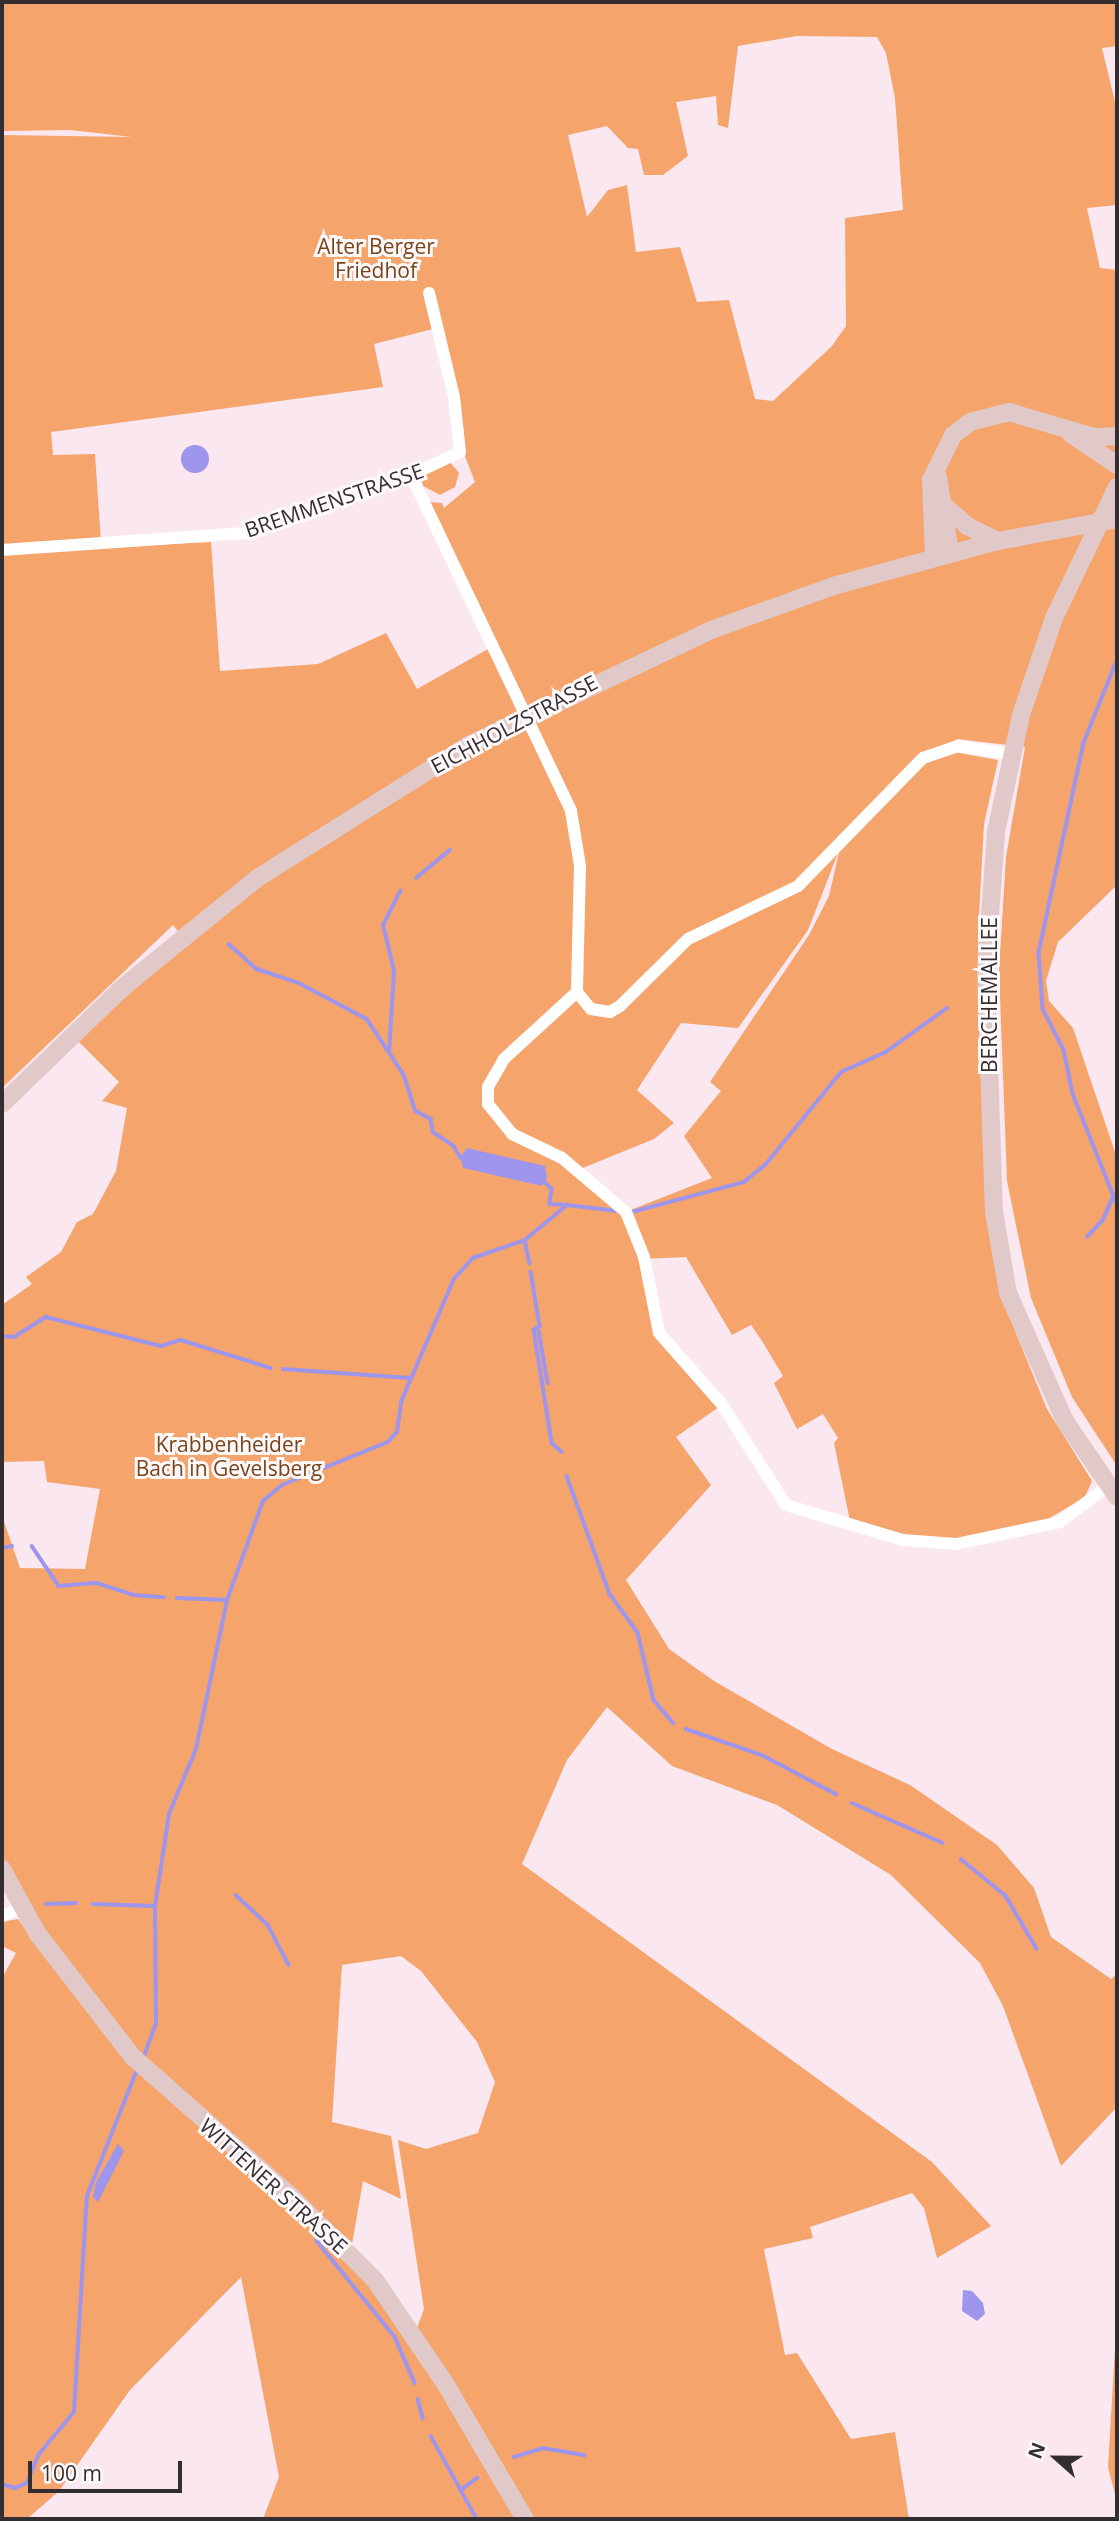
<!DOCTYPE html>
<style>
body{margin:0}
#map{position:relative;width:1119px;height:2521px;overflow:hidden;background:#fbe7f0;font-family:"Open Sans",sans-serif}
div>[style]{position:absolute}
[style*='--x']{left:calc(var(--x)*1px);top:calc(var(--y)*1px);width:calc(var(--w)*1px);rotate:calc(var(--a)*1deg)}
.green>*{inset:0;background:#f5a46c}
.water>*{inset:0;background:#9e95ed}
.round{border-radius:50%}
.stream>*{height:3.5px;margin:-1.75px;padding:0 1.75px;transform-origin:1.75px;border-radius:1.75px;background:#9e95ed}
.street>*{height:12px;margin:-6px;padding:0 6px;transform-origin:6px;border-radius:6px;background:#fff}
.secondary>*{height:18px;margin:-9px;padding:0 9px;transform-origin:9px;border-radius:9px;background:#e0c9c8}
span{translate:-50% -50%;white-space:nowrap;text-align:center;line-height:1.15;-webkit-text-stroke:6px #fefafb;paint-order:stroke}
.park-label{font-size:21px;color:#7a4318}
.street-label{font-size:21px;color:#352e31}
.frame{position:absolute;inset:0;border:4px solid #352e31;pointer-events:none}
.north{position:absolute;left:1021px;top:2423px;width:70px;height:70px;-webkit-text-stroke:5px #fefafb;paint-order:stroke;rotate:291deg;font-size:19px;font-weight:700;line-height:28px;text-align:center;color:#352e31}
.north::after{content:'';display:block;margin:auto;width:24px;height:32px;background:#352e31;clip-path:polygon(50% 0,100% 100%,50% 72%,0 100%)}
.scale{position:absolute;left:28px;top:2461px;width:154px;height:32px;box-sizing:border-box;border:4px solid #352e31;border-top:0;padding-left:9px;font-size:21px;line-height:24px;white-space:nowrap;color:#352e31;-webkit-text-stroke:5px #fefafb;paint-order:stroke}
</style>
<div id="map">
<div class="green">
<div style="clip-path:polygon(evenodd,2px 2px,1117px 2px,1117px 46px,1102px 48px,1117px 110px,1117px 205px,1087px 208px,1100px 268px,1117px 270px,1117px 885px,1058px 942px,1046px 981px,1049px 1001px,1073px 1028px,1117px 1158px,1117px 1466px,1072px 1397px,1031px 1298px,1007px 1181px,999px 970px,1006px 857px,1025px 747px,957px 739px,948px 751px,998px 760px,984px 824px,978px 933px,981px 1064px,1002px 1299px,1047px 1409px,1092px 1481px,1085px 1497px,1043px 1522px,980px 1537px,929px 1541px,850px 1521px,834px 1443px,838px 1438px,823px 1414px,797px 1429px,774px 1383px,783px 1376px,762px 1341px,751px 1325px,732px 1335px,686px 1257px,643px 1259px,657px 1333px,719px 1407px,676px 1437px,711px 1485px,626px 1580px,669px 1649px,714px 1681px,832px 1749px,910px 1785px,997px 1845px,1034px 1888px,1051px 1937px,1111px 1979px,1117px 1974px,1117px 2107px,1061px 2166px,1003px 2006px,980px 1963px,891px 1875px,777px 1805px,672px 1766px,607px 1707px,567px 1760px,522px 1864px,932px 2162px,991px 2226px,937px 2258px,924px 2208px,912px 2193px,810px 2227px,813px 2238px,764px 2249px,785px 2355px,797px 2353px,851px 2439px,895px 2432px,909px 2519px,532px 2519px,417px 2328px,424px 2309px,398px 2140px,426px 2149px,478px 2133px,495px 2082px,477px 2042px,421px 1971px,401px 1956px,342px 1965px,332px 2122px,391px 2136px,401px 2199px,363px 2181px,352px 2244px,142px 2057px,28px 1907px,2px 1859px,2px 1516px,20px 1568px,85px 1569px,100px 1489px,47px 1482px,44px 1461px,2px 1462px,2px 1305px,32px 1284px,26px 1277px,61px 1252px,77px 1222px,93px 1214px,116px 1171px,127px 1108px,102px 1101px,119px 1082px,77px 1040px,187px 943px,173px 925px,2px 1088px,2px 553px,211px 542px,220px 671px,318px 664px,386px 633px,417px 689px,497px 644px,429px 502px,442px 503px,444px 508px,475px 482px,463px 451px,437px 328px,374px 344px,383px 387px,51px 432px,53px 455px,95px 454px,101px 543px,2px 546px,2px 135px,132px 137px,70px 130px,2px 131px,2px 2px,797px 36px,877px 37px,886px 53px,895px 98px,903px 210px,845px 218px,846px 326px,832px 346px,773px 401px,755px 399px,729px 300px,697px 302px,680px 247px,636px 252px,627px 185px,608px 190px,587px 217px,568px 135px,607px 126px,628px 148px,638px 149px,644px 175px,663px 175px,688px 156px,676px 102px,716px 96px,718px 125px,728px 128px,738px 46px,797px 36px,2px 2px,840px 848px,829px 896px,809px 935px,710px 1082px,721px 1091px,684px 1136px,712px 1178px,628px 1211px,573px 1172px,654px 1139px,674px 1123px,637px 1090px,681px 1023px,738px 1028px,808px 930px,840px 848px)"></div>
<div style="clip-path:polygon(450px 462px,459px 473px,455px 487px,440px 495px,423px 486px,421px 476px)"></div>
<div style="clip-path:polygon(18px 1919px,129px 2062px,367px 2280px,406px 2331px,520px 2519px,263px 2519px,279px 2477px,241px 2277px,130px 2390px,59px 2491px,27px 2519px,2px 2519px,2px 1978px,16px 1953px,2px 1946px,2px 1922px)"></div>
<div style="clip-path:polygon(1117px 2314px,1117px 2502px,1108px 2467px)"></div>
</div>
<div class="water">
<div class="round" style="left:181px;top:445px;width:28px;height:28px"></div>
<div style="clip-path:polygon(467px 1148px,545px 1166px,547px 1178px,542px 1186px,463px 1168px,460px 1157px)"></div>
<div style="clip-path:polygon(118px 2144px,124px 2151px,98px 2202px,93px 2197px,96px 2182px)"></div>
<div style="clip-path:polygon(963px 2290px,972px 2291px,983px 2303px,985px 2314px,977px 2321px,962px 2311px)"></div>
</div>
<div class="stream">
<div style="--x:1117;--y:661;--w:88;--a:111.9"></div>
<div style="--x:1084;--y:743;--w:215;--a:102.1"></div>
<div style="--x:1039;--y:953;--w:56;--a:85.9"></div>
<div style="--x:1043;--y:1009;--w:46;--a:62.9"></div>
<div style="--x:1064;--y:1050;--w:45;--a:78.4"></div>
<div style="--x:1073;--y:1094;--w:118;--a:68.2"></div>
<div style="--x:416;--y:878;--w:44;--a:-39.5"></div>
<div style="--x:229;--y:944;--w:38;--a:42"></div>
<div style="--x:257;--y:969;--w:44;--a:18.4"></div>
<div style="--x:299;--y:983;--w:77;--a:27.9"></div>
<div style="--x:367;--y:1019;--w:67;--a:56.5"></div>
<div style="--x:404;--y:1075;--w:38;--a:72"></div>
<div style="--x:416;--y:1111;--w:17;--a:28"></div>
<div style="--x:431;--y:1119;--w:13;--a:81"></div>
<div style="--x:433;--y:1132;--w:25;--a:34"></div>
<div style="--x:454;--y:1146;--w:13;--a:61"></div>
<div style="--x:389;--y:1053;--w:82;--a:-86.5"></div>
<div style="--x:394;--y:971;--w:47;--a:-103.4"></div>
<div style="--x:383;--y:925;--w:38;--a:-63"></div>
<div style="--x:545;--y:1182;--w:10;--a:45"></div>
<div style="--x:552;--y:1189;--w:15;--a:98"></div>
<div style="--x:550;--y:1204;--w:17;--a:3"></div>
<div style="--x:632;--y:1212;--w:116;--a:-15"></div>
<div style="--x:744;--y:1182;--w:27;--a:-39"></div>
<div style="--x:765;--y:1165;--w:120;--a:-50.7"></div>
<div style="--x:841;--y:1072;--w:49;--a:-24"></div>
<div style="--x:886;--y:1052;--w:75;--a:-35.8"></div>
<div style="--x:1087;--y:1237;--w:23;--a:-47"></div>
<div style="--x:1103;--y:1220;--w:26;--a:-67"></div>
<div style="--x:525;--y:1240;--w:24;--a:78"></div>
<div style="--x:531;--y:1272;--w:55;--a:80.5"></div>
<div style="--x:540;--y:1326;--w:7;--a:146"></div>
<div style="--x:534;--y:1330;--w:114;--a:80.9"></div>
<div style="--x:552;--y:1443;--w:13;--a:42"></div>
<div style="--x:539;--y:1331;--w:53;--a:80.2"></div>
<div style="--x:2;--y:1336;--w:12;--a:5"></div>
<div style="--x:14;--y:1337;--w:38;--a:-32"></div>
<div style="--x:46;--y:1317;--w:119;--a:14.2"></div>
<div style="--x:161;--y:1346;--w:21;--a:-17"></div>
<div style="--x:181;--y:1340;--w:94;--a:17.3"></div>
<div style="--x:283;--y:1369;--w:127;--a:4.1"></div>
<div style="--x:567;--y:1476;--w:126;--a:70"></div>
<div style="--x:610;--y:1594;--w:48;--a:54.3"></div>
<div style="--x:638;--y:1633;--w:69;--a:76.6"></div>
<div style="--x:654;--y:1700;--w:30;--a:50"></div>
<div style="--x:32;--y:1546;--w:48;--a:56"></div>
<div style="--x:59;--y:1586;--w:38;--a:-5"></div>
<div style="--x:97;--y:1583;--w:38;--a:18"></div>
<div style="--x:133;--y:1595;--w:31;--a:4"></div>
<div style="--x:2;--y:1548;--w:10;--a:-11"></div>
<div style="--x:177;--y:1598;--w:50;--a:2.3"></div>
<div style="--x:686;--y:1729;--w:80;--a:18.9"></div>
<div style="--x:762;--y:1755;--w:84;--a:27.8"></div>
<div style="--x:852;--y:1803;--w:99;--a:23.7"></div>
<div style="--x:961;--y:1859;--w:58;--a:39.4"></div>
<div style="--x:1006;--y:1896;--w:61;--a:59.7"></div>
<div style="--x:236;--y:1895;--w:44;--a:43.2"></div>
<div style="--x:268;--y:1925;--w:45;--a:62.3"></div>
<div style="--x:46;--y:1904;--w:30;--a:-2"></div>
<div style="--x:93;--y:1904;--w:62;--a:1.8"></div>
<div style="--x:143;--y:2059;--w:37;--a:-70"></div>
<div style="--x:156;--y:2024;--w:118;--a:-90.5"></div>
<div style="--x:155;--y:1906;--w:93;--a:-81.3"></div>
<div style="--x:169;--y:1814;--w:70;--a:-67.4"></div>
<div style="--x:196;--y:1749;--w:152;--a:-78.2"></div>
<div style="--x:227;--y:1600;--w:105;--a:-70"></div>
<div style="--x:263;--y:1501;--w:25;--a:-40"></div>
<div style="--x:282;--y:1485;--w:114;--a:-22.1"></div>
<div style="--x:388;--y:1442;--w:13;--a:-48"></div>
<div style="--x:397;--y:1432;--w:30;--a:-82"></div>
<div style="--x:401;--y:1402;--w:134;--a:-66.7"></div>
<div style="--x:454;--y:1279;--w:28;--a:-48"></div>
<div style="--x:473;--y:1258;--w:55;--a:-19.1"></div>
<div style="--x:525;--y:1240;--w:55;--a:-39.8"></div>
<div style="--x:567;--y:1205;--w:50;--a:6.8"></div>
<div style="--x:317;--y:2232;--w:9;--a:90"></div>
<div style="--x:317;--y:2241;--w:124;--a:50.9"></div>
<div style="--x:395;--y:2337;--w:50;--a:66.5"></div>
<div style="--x:418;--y:2399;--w:20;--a:75"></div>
<div style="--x:431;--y:2436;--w:95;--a:61"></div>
<div style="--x:514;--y:2457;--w:30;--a:-17"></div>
<div style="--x:543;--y:2448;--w:42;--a:9.7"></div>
<div style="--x:2;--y:2484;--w:14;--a:17"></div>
<div style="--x:15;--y:2488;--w:13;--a:-23"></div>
<div style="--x:27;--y:2483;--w:31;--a:-68"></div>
<div style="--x:39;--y:2454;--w:55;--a:-50.2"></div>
<div style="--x:74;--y:2412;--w:216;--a:-86.6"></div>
<div style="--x:87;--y:2196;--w:136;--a:-68.4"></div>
<div style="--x:461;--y:2490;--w:20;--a:-37"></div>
</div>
<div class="street">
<div style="--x:411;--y:475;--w:372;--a:64.5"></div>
<div style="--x:571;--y:811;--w:56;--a:80.7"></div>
<div style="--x:580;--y:866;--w:126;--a:91.4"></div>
<div style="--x:577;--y:992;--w:22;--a:51"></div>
<div style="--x:591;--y:1009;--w:19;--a:9"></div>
<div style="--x:610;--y:1012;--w:12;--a:-31"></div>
<div style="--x:620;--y:1006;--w:95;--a:-44.6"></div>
<div style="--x:688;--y:939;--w:122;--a:-25.7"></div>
<div style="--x:798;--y:886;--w:179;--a:-45.7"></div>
<div style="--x:923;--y:758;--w:36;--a:-19"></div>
<div style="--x:957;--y:746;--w:55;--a:8.4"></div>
<div style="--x:2;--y:550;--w:244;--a:-4"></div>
<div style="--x:245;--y:533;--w:176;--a:-19.3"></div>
<div style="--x:411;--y:475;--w:54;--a:-25.1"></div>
<div style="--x:460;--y:452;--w:55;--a:-96.2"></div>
<div style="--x:454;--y:397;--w:107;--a:-103.5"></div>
<div style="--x:577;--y:992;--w:99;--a:137.5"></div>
<div style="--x:504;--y:1059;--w:32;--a:120"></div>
<div style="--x:488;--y:1087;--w:17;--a:90"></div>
<div style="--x:488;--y:1104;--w:38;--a:51"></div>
<div style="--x:512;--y:1134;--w:55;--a:25.6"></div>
<div style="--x:562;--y:1158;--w:84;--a:40.2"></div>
<div style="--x:626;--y:1212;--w:48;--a:68.2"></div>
<div style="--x:644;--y:1257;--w:77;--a:78.8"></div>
<div style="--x:659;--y:1333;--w:94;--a:48.5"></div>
<div style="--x:721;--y:1403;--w:121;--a:57.5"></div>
<div style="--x:786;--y:1505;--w:122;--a:16.7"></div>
<div style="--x:903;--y:1540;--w:53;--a:4.3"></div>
<div style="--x:956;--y:1544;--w:106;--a:-11.9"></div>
<div style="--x:1060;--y:1522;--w:60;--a:-36.9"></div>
<div style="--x:2;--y:1916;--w:22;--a:-22"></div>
</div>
<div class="secondary">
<div style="--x:1071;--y:434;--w:55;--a:34"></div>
<div style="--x:938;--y:477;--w:77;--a:81"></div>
<div style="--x:1117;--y:487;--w:145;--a:115.7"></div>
<div style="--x:1054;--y:618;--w:102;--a:108.8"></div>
<div style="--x:1021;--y:715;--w:120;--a:102.1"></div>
<div style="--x:996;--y:832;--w:141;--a:94.1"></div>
<div style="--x:986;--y:973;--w:239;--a:88.1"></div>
<div style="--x:994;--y:1212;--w:82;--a:80.2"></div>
<div style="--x:1008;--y:1293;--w:140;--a:66"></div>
<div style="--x:1065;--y:1421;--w:92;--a:55.6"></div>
<div style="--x:941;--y:503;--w:35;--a:41"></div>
<div style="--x:967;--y:526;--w:34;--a:26"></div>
<div style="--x:934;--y:557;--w:77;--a:-92.2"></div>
<div style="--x:931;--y:480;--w:50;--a:-63.9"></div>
<div style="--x:953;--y:435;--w:21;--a:-37"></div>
<div style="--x:970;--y:422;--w:40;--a:-14.4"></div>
<div style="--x:1009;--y:412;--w:89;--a:16.4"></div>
<div style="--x:1094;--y:437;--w:23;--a:-2"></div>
<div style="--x:2;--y:1104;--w:167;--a:-44"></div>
<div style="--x:122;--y:988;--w:173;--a:-39.1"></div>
<div style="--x:256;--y:879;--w:249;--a:-32.2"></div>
<div style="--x:467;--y:746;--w:270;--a:-25.4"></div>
<div style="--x:711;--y:630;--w:134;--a:-19.7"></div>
<div style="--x:837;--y:585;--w:167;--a:-15.3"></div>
<div style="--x:998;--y:541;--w:121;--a:-10.5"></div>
<div style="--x:2;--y:1869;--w:73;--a:61.3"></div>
<div style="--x:37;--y:1933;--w:157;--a:52.3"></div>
<div style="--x:133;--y:2057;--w:213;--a:41.4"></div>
<div style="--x:293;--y:2198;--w:116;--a:45"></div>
<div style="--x:375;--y:2280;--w:127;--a:55.9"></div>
<div style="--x:446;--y:2385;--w:156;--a:59.5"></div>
</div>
<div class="park-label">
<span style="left:376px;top:258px">Alter Berger<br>Friedhof</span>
<span style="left:229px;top:1456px">Krabbenheider<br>Bach in Gevelsberg</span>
</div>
<div class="street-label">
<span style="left:334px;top:500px;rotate:-19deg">BREMMENSTRASSE</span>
<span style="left:514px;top:724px;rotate:-28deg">EICHHOLZSTRASSE</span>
<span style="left:989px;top:995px;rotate:-90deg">BERCHEMALLEE</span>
<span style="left:274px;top:2186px;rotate:42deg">WITTENER STRASSE</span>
</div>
<div class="frame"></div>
<div class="north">N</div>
<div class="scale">100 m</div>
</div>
